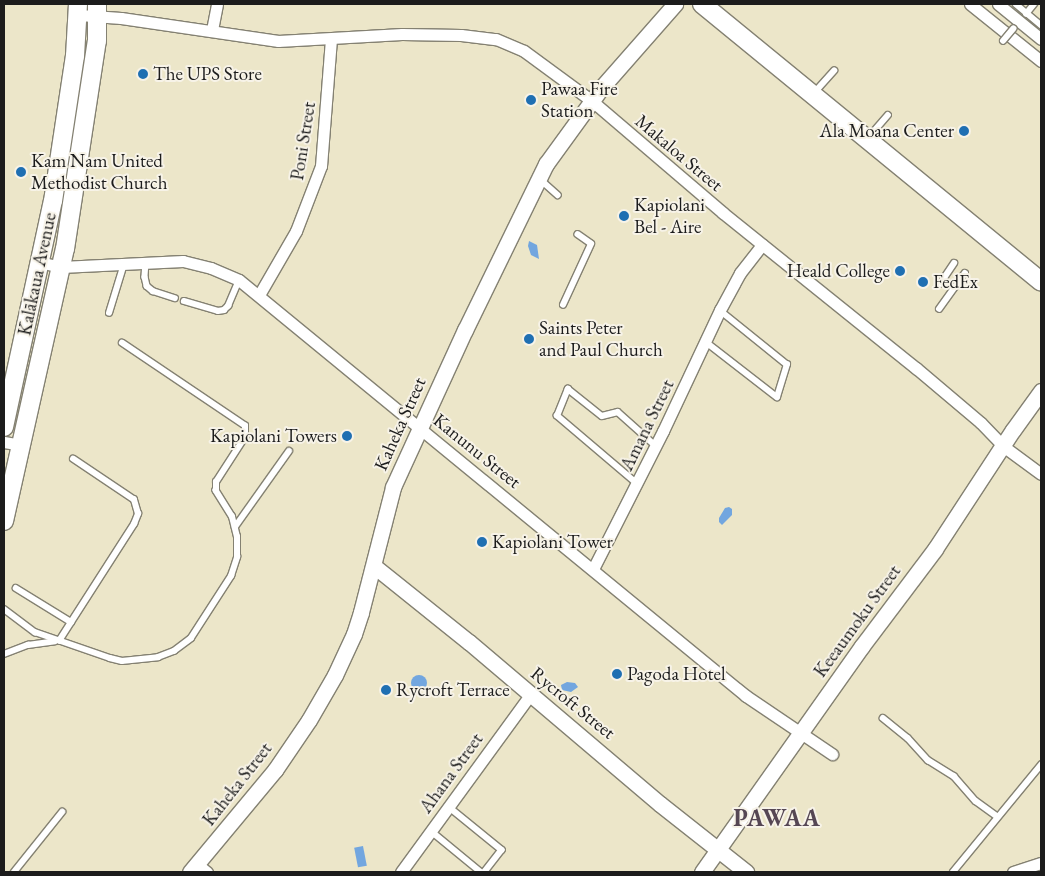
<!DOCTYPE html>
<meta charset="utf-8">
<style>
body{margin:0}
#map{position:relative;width:1045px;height:876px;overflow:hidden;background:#ece6c9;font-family:"EB Garamond",serif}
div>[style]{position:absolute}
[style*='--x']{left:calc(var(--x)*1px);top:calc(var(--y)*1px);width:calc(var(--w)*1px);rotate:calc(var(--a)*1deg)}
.water>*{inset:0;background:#72a6df;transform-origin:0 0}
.round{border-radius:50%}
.roads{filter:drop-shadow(1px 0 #848172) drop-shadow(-1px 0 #848172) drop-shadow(0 1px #848172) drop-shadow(0 -1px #848172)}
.lane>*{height:5.5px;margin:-2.75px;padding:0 2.75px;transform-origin:2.75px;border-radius:2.75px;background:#fff}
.street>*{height:11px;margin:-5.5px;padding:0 5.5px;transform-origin:5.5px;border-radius:5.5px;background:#fff}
.secondary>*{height:15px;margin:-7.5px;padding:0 7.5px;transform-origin:7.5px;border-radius:7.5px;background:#fff}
.primary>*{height:18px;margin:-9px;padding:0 9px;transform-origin:9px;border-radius:9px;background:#fff}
.bridges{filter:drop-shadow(1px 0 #848172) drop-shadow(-1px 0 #848172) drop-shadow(0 1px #848172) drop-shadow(0 -1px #848172)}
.lane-bridge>*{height:5.5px;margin:-2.75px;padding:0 2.75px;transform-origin:2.75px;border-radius:2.75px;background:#fff}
.dots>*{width:14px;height:14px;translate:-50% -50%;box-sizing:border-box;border:2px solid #f7f3e8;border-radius:50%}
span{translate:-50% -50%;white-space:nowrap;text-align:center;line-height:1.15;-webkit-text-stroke:4px #f7f3e8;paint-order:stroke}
.poi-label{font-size:19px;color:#1c1c1c}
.left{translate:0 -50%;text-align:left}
.right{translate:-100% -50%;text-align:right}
.street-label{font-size:19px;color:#1c1c1c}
.district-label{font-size:24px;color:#564754;font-weight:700;letter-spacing:1px}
.frame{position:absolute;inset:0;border:5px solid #1c1c1c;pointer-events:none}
</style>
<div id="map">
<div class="water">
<div style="clip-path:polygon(529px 241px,537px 245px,539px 259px,531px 255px,528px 246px)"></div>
<div style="clip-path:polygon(729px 507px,732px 509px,732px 515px,722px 525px,719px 522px,719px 518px,725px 508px)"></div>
<div class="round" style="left:411px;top:675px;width:16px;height:16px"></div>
<div style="clip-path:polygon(567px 682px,575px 683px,578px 687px,571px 692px,562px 690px,561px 685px)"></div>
<div style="left:363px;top:846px;width:20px;height:9px;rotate:79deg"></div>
</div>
<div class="roads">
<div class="lane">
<div style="--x:1016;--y:4;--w:33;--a:40"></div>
<div style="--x:1026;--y:14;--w:13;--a:-51"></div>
<div style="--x:814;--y:93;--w:30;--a:-48"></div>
<div style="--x:868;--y:138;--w:30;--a:-49"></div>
<div style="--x:540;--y:179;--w:24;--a:42"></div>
<div style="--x:146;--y:262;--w:15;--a:94"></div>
<div style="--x:145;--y:277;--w:9;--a:77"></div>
<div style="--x:147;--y:286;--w:8;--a:40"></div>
<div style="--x:153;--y:291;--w:23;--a:18"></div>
<div style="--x:940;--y:284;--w:25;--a:-56"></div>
<div style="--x:184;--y:301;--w:35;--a:16"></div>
<div style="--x:218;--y:311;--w:6;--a:-9"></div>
<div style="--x:224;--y:310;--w:6;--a:-45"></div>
<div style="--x:228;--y:306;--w:28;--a:-67"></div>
<div style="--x:563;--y:305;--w:67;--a:-65.3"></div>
<div style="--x:591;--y:244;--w:16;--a:-145"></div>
<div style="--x:939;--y:309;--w:44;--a:-54.2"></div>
<div style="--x:109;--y:313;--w:51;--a:-73"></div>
<div style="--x:706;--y:342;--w:90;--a:37.8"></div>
<div style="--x:777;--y:397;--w:34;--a:-73"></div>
<div style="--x:787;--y:365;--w:86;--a:-141.1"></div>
<div style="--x:637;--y:484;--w:105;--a:-139.6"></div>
<div style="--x:557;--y:416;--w:29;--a:-68"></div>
<div style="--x:568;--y:389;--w:43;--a:38.5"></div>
<div style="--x:602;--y:416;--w:16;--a:-14"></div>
<div style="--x:618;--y:412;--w:51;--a:41.8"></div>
<div style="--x:235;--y:527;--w:93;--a:-54.6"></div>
<div style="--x:16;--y:588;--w:65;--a:31.7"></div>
<div style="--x:4;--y:609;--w:39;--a:37"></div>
<div style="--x:35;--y:632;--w:79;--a:19.1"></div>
<div style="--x:110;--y:658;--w:12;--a:14"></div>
<div style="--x:122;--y:661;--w:36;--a:-6"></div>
<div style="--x:158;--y:657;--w:17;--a:-21"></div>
<div style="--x:174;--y:651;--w:21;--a:-37"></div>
<div style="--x:191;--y:638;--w:74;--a:-57.2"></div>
<div style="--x:231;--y:576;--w:20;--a:-72"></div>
<div style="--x:237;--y:557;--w:20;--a:-90"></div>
<div style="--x:237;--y:537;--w:21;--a:-104"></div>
<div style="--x:232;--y:517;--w:31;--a:-122"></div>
<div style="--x:216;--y:491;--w:9;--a:-90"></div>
<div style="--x:216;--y:482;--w:54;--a:-57.2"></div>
<div style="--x:245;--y:437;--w:11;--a:-90"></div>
<div style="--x:245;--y:426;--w:148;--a:-146"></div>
<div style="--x:59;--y:641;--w:139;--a:-57.3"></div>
<div style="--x:134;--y:524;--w:11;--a:-68"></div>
<div style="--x:138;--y:514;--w:15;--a:-106"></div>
<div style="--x:134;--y:500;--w:73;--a:-146.1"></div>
<div style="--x:4;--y:654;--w:26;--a:-21"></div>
<div style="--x:28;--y:645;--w:27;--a:-8"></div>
<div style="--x:883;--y:718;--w:32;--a:39"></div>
<div style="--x:908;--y:738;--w:30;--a:48"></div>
<div style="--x:928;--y:760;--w:31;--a:32"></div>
<div style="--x:954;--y:776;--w:33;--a:49"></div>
<div style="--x:976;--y:801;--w:26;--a:36"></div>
<div style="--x:449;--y:807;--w:68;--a:39.1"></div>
<div style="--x:502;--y:850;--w:28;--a:128"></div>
<div style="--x:431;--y:831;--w:65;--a:39.4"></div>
<div style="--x:14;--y:872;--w:77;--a:-51.3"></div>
<div style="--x:953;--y:872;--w:139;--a:-50.6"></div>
</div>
<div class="street">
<div style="--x:970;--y:4;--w:91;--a:38.8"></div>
<div style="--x:998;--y:4;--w:55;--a:39.1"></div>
<div style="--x:79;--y:15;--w:42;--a:4.1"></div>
<div style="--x:121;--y:18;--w:159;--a:8.3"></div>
<div style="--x:278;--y:41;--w:124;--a:-3.2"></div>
<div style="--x:402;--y:34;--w:59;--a:1"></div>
<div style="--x:461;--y:35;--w:35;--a:7"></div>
<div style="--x:496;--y:39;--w:30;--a:23"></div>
<div style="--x:524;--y:51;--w:84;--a:36.3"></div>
<div style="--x:592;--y:101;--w:172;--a:40.5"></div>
<div style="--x:723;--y:213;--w:248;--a:38.8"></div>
<div style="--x:916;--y:368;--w:85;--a:40.2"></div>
<div style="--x:981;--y:423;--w:32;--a:46"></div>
<div style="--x:1003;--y:446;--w:47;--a:36.4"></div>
<div style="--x:212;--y:30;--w:26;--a:-79"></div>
<div style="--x:39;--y:262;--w:23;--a:13"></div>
<div style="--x:61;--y:267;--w:122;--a:-2.8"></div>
<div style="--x:183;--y:261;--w:29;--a:14"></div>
<div style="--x:211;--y:268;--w:30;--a:23"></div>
<div style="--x:239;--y:280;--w:656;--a:39.37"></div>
<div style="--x:746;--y:696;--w:104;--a:34"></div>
<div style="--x:259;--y:295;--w:74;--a:-60"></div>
<div style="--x:296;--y:231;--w:70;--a:-69"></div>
<div style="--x:321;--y:166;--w:127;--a:-85.5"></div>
<div style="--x:4;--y:442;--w:17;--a:10"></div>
<div style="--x:593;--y:569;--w:155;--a:-63.1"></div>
<div style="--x:663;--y:431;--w:134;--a:-64.8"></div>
<div style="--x:720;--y:310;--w:42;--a:-61.6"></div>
<div style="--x:740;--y:273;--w:36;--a:-52"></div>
<div style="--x:197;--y:864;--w:13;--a:39"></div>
<div style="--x:401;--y:872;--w:219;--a:-53.9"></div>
<div style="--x:1013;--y:872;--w:29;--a:-18"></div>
</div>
<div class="secondary">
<div style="--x:374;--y:566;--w:122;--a:38.7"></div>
<div style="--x:469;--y:642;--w:250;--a:40.3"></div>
<div style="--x:660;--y:804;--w:110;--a:38.3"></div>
<div style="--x:190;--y:872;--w:133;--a:-50.2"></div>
<div style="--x:275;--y:770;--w:60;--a:-55.8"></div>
<div style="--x:309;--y:720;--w:52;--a:-60"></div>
<div style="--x:335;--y:675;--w:45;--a:-65.1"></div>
<div style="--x:354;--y:634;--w:23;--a:-72"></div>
<div style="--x:361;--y:612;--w:129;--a:-75.6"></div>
<div style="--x:393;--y:487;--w:173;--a:-65.4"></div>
<div style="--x:465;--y:330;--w:185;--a:-64"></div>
<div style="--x:546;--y:164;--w:95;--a:-54"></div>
<div style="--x:602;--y:87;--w:111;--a:-48.7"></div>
<div style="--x:702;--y:872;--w:277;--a:-54.7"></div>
<div style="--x:862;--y:646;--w:121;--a:-53"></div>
<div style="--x:935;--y:549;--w:142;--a:-56.8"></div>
<div style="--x:1013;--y:430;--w:48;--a:-54.3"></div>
</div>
<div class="primary">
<div style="--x:702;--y:4;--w:438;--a:39.3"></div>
<div style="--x:4;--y:427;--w:231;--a:-77.8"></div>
<div style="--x:53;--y:201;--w:147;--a:-81.4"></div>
<div style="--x:75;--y:56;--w:52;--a:-86.7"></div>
<div style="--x:4;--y:521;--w:279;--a:-77.4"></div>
<div style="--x:65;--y:249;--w:210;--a:-81.3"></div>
<div style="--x:97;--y:41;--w:37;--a:-90"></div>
</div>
</div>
<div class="bridges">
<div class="lane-bridge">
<div style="--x:1003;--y:41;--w:16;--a:-50"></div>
</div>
</div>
<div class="dots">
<div style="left:143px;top:74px;background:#1f6fb2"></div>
<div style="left:531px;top:100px;background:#1f6fb2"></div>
<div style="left:964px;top:131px;background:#1f6fb2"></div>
<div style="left:21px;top:172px;background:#1f6fb2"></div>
<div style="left:624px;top:216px;background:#1f6fb2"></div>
<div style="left:900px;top:271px;background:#1f6fb2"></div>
<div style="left:923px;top:282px;background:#1f6fb2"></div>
<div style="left:529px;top:339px;background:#1f6fb2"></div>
<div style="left:347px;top:436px;background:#1f6fb2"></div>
<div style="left:482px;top:542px;background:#1f6fb2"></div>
<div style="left:617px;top:674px;background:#1f6fb2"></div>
<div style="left:386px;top:690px;background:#1f6fb2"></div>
</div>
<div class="poi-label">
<span class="left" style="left:153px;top:74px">The UPS Store</span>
<span class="left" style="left:541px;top:100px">Pawaa Fire<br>Station</span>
<span class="right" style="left:954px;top:131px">Ala Moana Center</span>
<span class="left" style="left:31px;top:172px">Kam Nam United<br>Methodist Church</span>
<span class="left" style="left:634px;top:216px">Kapiolani<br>Bel - Aire</span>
<span class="right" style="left:890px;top:271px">Heald College</span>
<span class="left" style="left:933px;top:282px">FedEx</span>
<span class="left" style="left:539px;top:339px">Saints Peter<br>and Paul Church</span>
<span class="right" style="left:337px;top:436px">Kapiolani Towers</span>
<span class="left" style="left:492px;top:542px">Kapiolani Tower</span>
<span class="left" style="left:627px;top:674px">Pagoda Hotel</span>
<span class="left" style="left:396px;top:690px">Rycroft Terrace</span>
</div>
<div class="street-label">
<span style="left:303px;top:141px;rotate:-81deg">Poni Street</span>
<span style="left:679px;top:153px;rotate:40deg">Makaloa Street</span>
<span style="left:37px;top:274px;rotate:-78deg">Kalākaua Avenue</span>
<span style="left:400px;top:424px;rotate:-66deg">Kaheka Street</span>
<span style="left:647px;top:425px;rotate:-64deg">Amana Street</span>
<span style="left:477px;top:451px;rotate:39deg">Kanunu Street</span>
<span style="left:857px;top:621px;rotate:-54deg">Keeaumoku Street</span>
<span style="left:573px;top:703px;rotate:39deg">Rycroft Street</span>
<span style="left:451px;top:773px;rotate:-54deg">Ahana Street</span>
<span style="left:237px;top:784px;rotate:-52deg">Kaheka Street</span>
</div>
<div class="district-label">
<span style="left:777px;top:818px">PAWAA</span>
</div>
<div class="frame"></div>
</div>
